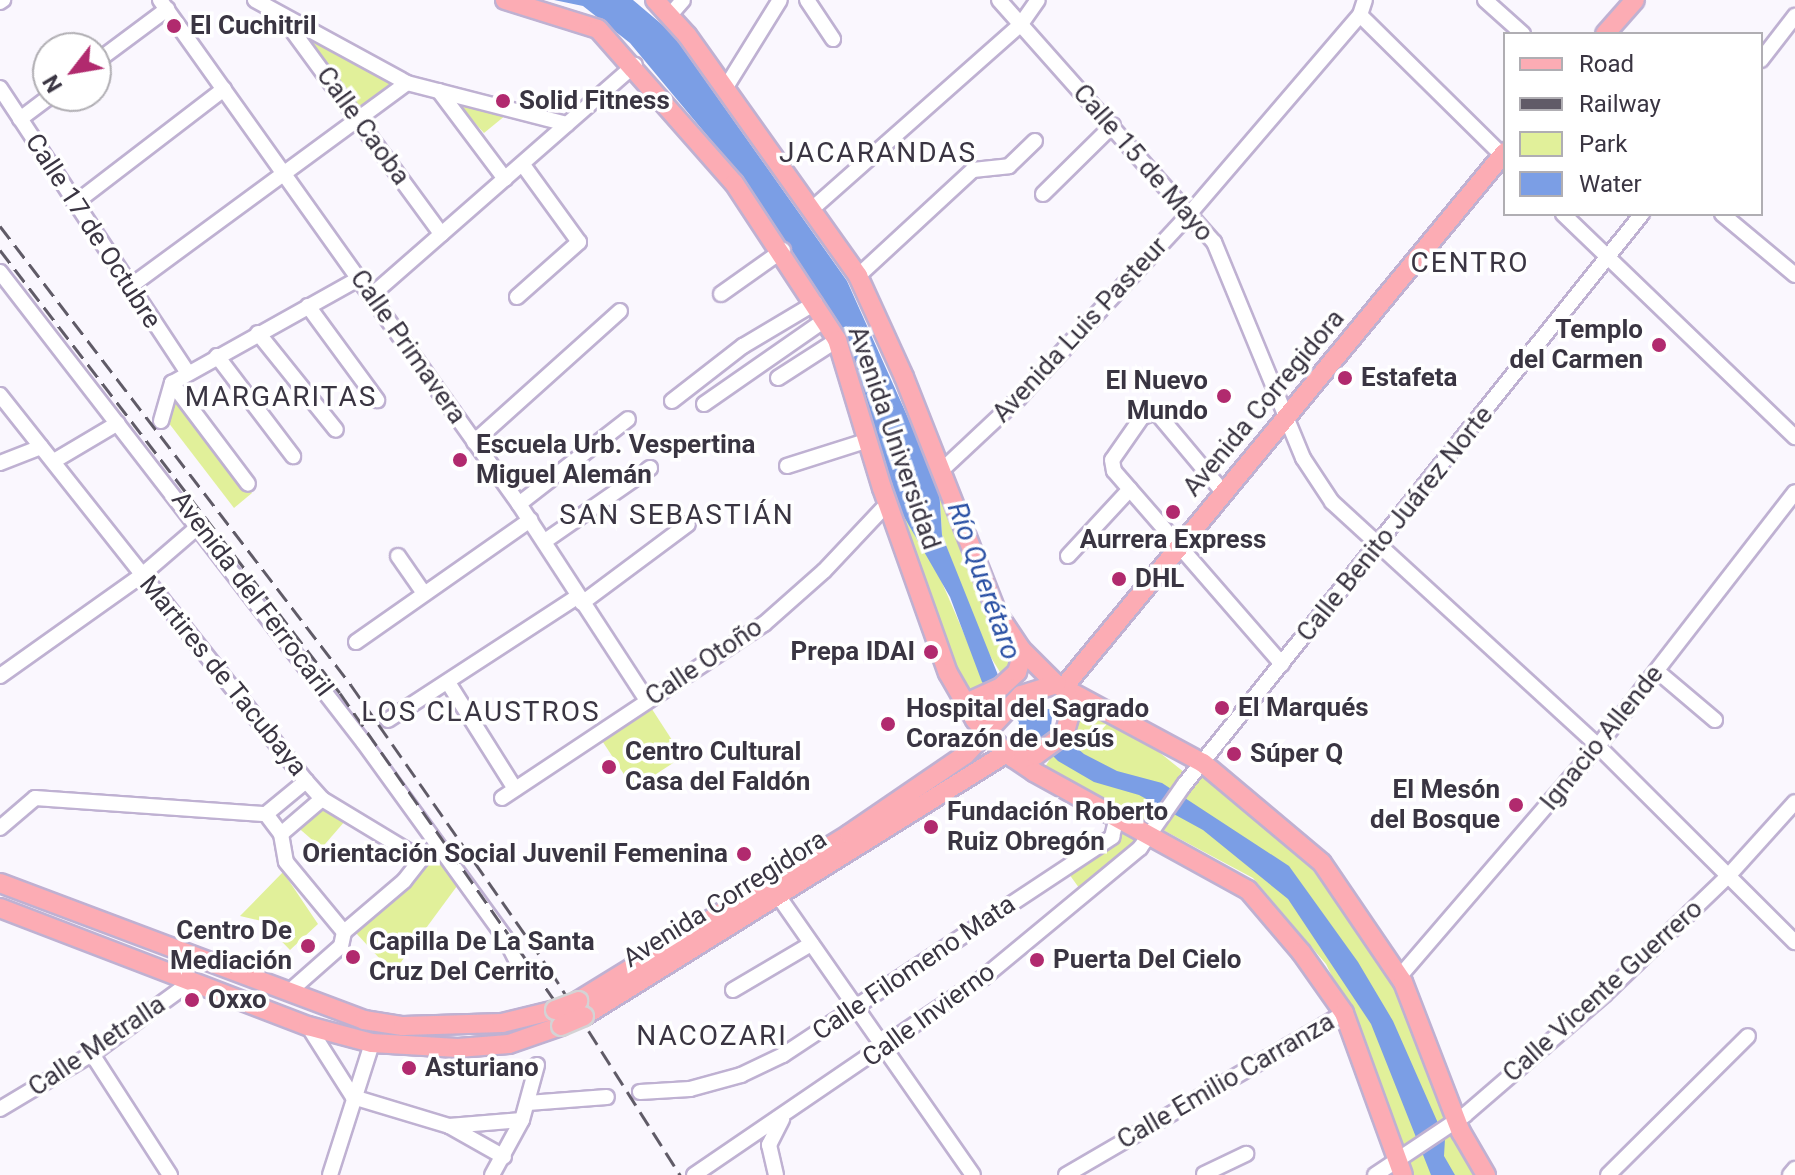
<!DOCTYPE html>
<meta charset="utf-8">
<style>
body{margin:0}
#map{position:relative;width:1795px;height:1175px;overflow:hidden;background:#faf7fe;font-family:Roboto,sans-serif}
div>[style]{position:absolute}
[style*='--x']{left:calc(var(--x)*1px);top:calc(var(--y)*1px);width:calc(var(--w)*1px);rotate:calc(var(--a)*1deg)}
.green>*{inset:0;background:#e1f09a;transform-origin:0 0}
.water>*{inset:0;background:#7b9ee5}
.roads{filter:drop-shadow(2px 0 #bfb1d2) drop-shadow(-2px 0 #bfb1d2) drop-shadow(0 2px #bfb1d2) drop-shadow(0 -2px #bfb1d2)}
.minor>*{height:14px;margin:-7px;padding:0 7px;transform-origin:7px;border-radius:7px;background:#fff}
.major>*{height:18px;margin:-9px;padding:0 9px;transform-origin:9px;border-radius:9px;background:#fcacb4}
.rail>*{height:3px;margin-top:-1.5px;transform-origin:0;background:repeating-linear-gradient(90deg,#605b67 0 16px,transparent 0 24px)}
.bridges{filter:drop-shadow(2px 0 #d4d3d5) drop-shadow(-2px 0 #d4d3d5) drop-shadow(0 2px #d4d3d5) drop-shadow(0 -2px #d4d3d5)}
.major-bridge>*{height:18px;margin:-9px;padding:0 9px;transform-origin:9px;border-radius:9px;background:#fcacb4}
.dots>*{width:22px;height:22px;translate:-50% -50%;box-sizing:border-box;border:4px solid #fff;border-radius:50%}
span{translate:-50% -50%;white-space:nowrap;text-align:center;line-height:1.15;-webkit-text-stroke:7px #fff;paint-order:stroke}
.poi-label{font-size:26px;color:#3a3542;font-weight:700}
.left{translate:0 -50%;text-align:left}
.right{translate:-100% -50%;text-align:right}
.street-label{font-size:26px;color:#3a3542}
.neighbourhood-label{font-size:28px;color:#3a3542;letter-spacing:2px}
.water-label{font-size:28px;color:#2c52a5;font-style:italic}
.legend{position:absolute;left:1503px;top:32px;width:260px;height:184px;box-sizing:border-box;background:#fff;border:2px solid #b0aeb3;margin:0;padding:10px 14px;list-style:none;font-size:24px;color:#3a3542}
.legend li{display:flex;align-items:center;gap:16px;height:40px}
.legend b{width:40px;border:2px solid #b0aeb3}
.north{position:absolute;left:32px;top:32px;width:80px;height:80px;box-sizing:border-box;background:#fff;border:2px solid #b0aeb3;border-radius:50%;rotate:239deg;font-size:22px;font-weight:700;line-height:32px;text-align:center;color:#3a3542}
.north::after{content:'';display:block;margin:auto;width:28px;height:36px;background:#b12a6e;clip-path:polygon(50% 0,100% 100%,50% 72%,0 100%)}
</style>
<div id="map">
<div class="green">
<div style="clip-path:polygon(291px 25px,399px 84px,361px 114px)"></div>
<div style="clip-path:polygon(451px 97px,506px 115px,484px 133px)"></div>
<div style="clip-path:polygon(174px 391px,252px 493px,234px 508px,168px 422px)"></div>
<div style="clip-path:polygon(939px 487px,1023px 653px,1006px 682px,984px 646px,942px 535px)"></div>
<div style="clip-path:polygon(899px 508px,931px 557px,990px 694px,964px 704px,893px 518px)"></div>
<div style="left:648px;top:703px;width:64px;height:59px;rotate:57deg"></div>
<div style="clip-path:polygon(1081px 709px,1149px 744px,1195px 781px,1204px 776px,1296px 849px,1352px 920px,1409px 1010px,1478px 1175px,1412px 1175px,1361px 1035px,1326px 964px,1253px 878px,1045px 767px)"></div>
<div style="left:324px;top:801px;width:29px;height:37px;rotate:41deg"></div>
<div style="clip-path:polygon(1122px 827px,1140px 837px,1136px 846px,1082px 892px,1069px 874px,1117px 840px)"></div>
<div style="clip-path:polygon(442px 854px,460px 882px,393px 973px,356px 933px,423px 866px)"></div>
<div style="clip-path:polygon(283px 872px,318px 924px,290px 950px,262px 921px,240px 916px)"></div>
</div>
<div class="water">
<div style="clip-path:polygon(554px 0,633px 0,672px 33px,847px 281px,939px 487px,942px 535px,998px 675px,1033px 709px,1053px 709px,1051px 726px,1084px 754px,1117px 771px,1162px 783px,1289px 866px,1358px 962px,1393px 1021px,1445px 1139px,1444px 1156px,1455px 1175px,1431px 1175px,1371px 1024px,1288px 899px,1203px 830px,1139px 795px,1094px 782px,1058px 761px,1033px 736px,1017px 732px,1019px 722px,982px 682px,950px 597px,899px 508px,843px 337px,805px 271px,725px 157px,630px 43px,583px 6px)"></div>
</div>
<div class="roads">
<div class="minor">
<div style="--x:160;--y:0;--w:619;--a:54.54"></div>
<div style="--x:519;--y:504;--w:234;--a:56.9"></div>
<div style="--x:255;--y:0;--w:173;--a:28.6"></div>
<div style="--x:407;--y:83;--w:165;--a:14.4"></div>
<div style="--x:807;--y:0;--w:47;--a:56.3"></div>
<div style="--x:999;--y:0;--w:324;--a:48.4"></div>
<div style="--x:1214;--y:242;--w:234;--a:67.6"></div>
<div style="--x:1303;--y:458;--w:53;--a:56.6"></div>
<div style="--x:1332;--y:502;--w:361;--a:42.5"></div>
<div style="--x:1598;--y:746;--w:278;--a:44.9"></div>
<div style="--x:1485;--y:0;--w:51;--a:41.8"></div>
<div style="--x:0;--y:2;--w:4;--a:-34"></div>
<div style="--x:671;--y:14;--w:18;--a:-49"></div>
<div style="--x:1360;--y:15;--w:204;--a:44.6"></div>
<div style="--x:289;--y:26;--w:258;--a:53.8"></div>
<div style="--x:1761;--y:60;--w:56;--a:-52.3"></div>
<div style="--x:96;--y:62;--w:89;--a:-36.7"></div>
<div style="--x:726;--y:87;--w:102;--a:-58.2"></div>
<div style="--x:0;--y:88;--w:341;--a:56.6"></div>
<div style="--x:439;--y:91;--w:110;--a:53.1"></div>
<div style="--x:20;--y:119;--w:38;--a:-37"></div>
<div style="--x:1043;--y:194;--w:98;--a:-44.6"></div>
<div style="--x:74;--y:204;--w:189;--a:-37.5"></div>
<div style="--x:812;--y:209;--w:279;--a:-41.5"></div>
<div style="--x:1021;--y:24;--w:29;--a:-55"></div>
<div style="--x:1563;--y:214;--w:322;--a:43.9"></div>
<div style="--x:1722;--y:214;--w:95;--a:39.9"></div>
<div style="--x:0;--y:272;--w:595;--a:52.3"></div>
<div style="--x:364;--y:743;--w:241;--a:54.1"></div>
<div style="--x:505;--y:938;--w:29;--a:63"></div>
<div style="--x:858;--y:276;--w:156;--a:-42.7"></div>
<div style="--x:973;--y:170;--w:36;--a:-6"></div>
<div style="--x:1009;--y:166;--w:36;--a:-44"></div>
<div style="--x:128;--y:288;--w:346;--a:-36.3"></div>
<div style="--x:373;--y:294;--w:348;--a:-41.2"></div>
<div style="--x:721;--y:294;--w:76;--a:-35.4"></div>
<div style="--x:517;--y:297;--w:83;--a:-41.6"></div>
<div style="--x:579;--y:242;--w:95;--a:-126"></div>
<div style="--x:308;--y:306;--w:117;--a:53.7"></div>
<div style="--x:258;--y:333;--w:124;--a:51.2"></div>
<div style="--x:217;--y:356;--w:126;--a:52.8"></div>
<div style="--x:778;--y:378;--w:70;--a:-32.8"></div>
<div style="--x:172;--y:383;--w:215;--a:-29.2"></div>
<div style="--x:172;--y:383;--w:126;--a:53"></div>
<div style="--x:0;--y:395;--w:493;--a:51.6"></div>
<div style="--x:306;--y:781;--w:24;--a:48"></div>
<div style="--x:322;--y:799;--w:116;--a:31.2"></div>
<div style="--x:672;--y:401;--w:90;--a:-37.8"></div>
<div style="--x:743;--y:346;--w:84;--a:-30.8"></div>
<div style="--x:704;--y:404;--w:147;--a:-34.8"></div>
<div style="--x:161;--y:421;--w:40;--a:-74"></div>
<div style="--x:474;--y:442;--w:196;--a:-41.9"></div>
<div style="--x:54;--y:461;--w:74;--a:-30.7"></div>
<div style="--x:0;--y:463;--w:44;--a:-21.3"></div>
<div style="--x:787;--y:466;--w:83;--a:-17.6"></div>
<div style="--x:942;--y:470;--w:104;--a:-43.1"></div>
<div style="--x:1018;--y:399;--w:255;--a:-47.2"></div>
<div style="--x:1191;--y:212;--w:260;--a:-49.4"></div>
<div style="--x:1360;--y:15;--w:16;--a:-72"></div>
<div style="--x:1223;--y:492;--w:104;--a:-129.9"></div>
<div style="--x:1156;--y:412;--w:15;--a:160"></div>
<div style="--x:1142;--y:417;--w:52;--a:124.9"></div>
<div style="--x:1112;--y:460;--w:11;--a:80"></div>
<div style="--x:1114;--y:471;--w:256;--a:49"></div>
<div style="--x:519;--y:504;--w:138;--a:-37.9"></div>
<div style="--x:545;--y:541;--w:128;--a:-34.8"></div>
<div style="--x:398;--y:556;--w:44;--a:55.2"></div>
<div style="--x:1068;--y:556;--w:91;--a:-47.2"></div>
<div style="--x:582;--y:603;--w:132;--a:-36.7"></div>
<div style="--x:356;--y:642;--w:213;--a:-35"></div>
<div style="--x:1657;--y:671;--w:76;--a:40.2"></div>
<div style="--x:0;--y:676;--w:174;--a:-35.4"></div>
<div style="--x:142;--y:575;--w:77;--a:-40.8"></div>
<div style="--x:449;--y:684;--w:124;--a:57.8"></div>
<div style="--x:388;--y:720;--w:227;--a:-33.1"></div>
<div style="--x:502;--y:798;--w:315;--a:-33.6"></div>
<div style="--x:764;--y:624;--w:80;--a:-41.5"></div>
<div style="--x:824;--y:571;--w:93;--a:-46.7"></div>
<div style="--x:266;--y:814;--w:25;--a:53"></div>
<div style="--x:281;--y:834;--w:28;--a:80"></div>
<div style="--x:286;--y:862;--w:91;--a:50.4"></div>
<div style="--x:344;--y:932;--w:14;--a:102"></div>
<div style="--x:341;--y:946;--w:68;--a:138.6"></div>
<div style="--x:266;--y:814;--w:52;--a:-39.5"></div>
<div style="--x:0;--y:828;--w:46;--a:-40.6"></div>
<div style="--x:35;--y:798;--w:232;--a:4"></div>
<div style="--x:281;--y:834;--w:54;--a:-40.5"></div>
<div style="--x:779;--y:897;--w:339;--a:55.1"></div>
<div style="--x:344;--y:932;--w:79;--a:-40.4"></div>
<div style="--x:404;--y:881;--w:28;--a:-52"></div>
<div style="--x:1400;--y:976;--w:303;--a:-49.3"></div>
<div style="--x:1598;--y:746;--w:321;--a:-52.2"></div>
<div style="--x:733;--y:990;--w:91;--a:-30.5"></div>
<div style="--x:308;--y:1026;--w:84;--a:57.6"></div>
<div style="--x:92;--y:1054;--w:144;--a:57.2"></div>
<div style="--x:640;--y:1092;--w:50;--a:-3.4"></div>
<div style="--x:690;--y:1089;--w:53;--a:-15.4"></div>
<div style="--x:741;--y:1075;--w:47;--a:-25.5"></div>
<div style="--x:783;--y:1055;--w:395;--a:-33.5"></div>
<div style="--x:1112;--y:837;--w:21;--a:-76"></div>
<div style="--x:353;--y:1097;--w:100;--a:16.8"></div>
<div style="--x:449;--y:1126;--w:73;--a:-4.7"></div>
<div style="--x:528;--y:1103;--w:79;--a:-4.3"></div>
<div style="--x:0;--y:1109;--w:107;--a:-30.9"></div>
<div style="--x:92;--y:1054;--w:124;--a:-36.1"></div>
<div style="--x:449;--y:1126;--w:63;--a:29.4"></div>
<div style="--x:1204;--y:1174;--w:47;--a:-25.5"></div>
<div style="--x:330;--y:1175;--w:139;--a:-72.3"></div>
<div style="--x:492;--y:1175;--w:63;--a:-61.4"></div>
<div style="--x:522;--y:1120;--w:57;--a:-74.7"></div>
<div style="--x:694;--y:1175;--w:350;--a:-34.3"></div>
<div style="--x:983;--y:978;--w:204;--a:-39.6"></div>
<div style="--x:1140;--y:848;--w:77;--a:-55.1"></div>
<div style="--x:1184;--y:785;--w:732;--a:-51.27"></div>
<div style="--x:776;--y:1175;--w:31;--a:-103"></div>
<div style="--x:769;--y:1145;--w:29;--a:-63"></div>
<div style="--x:1066;--y:1175;--w:322;--a:-30.2"></div>
<div style="--x:1375;--y:1175;--w:108;--a:-33.7"></div>
<div style="--x:1465;--y:1115;--w:184;--a:-40.8"></div>
<div style="--x:1604;--y:995;--w:173;--a:-43.8"></div>
<div style="--x:1729;--y:875;--w:98;--a:-47.9"></div>
<div style="--x:1608;--y:1175;--w:197;--a:-44.8"></div>
<div style="--x:1790;--y:1175;--w:8;--a:-50"></div>
</div>
<div class="major">
<div style="--x:505;--y:0;--w:97;--a:17.3"></div>
<div style="--x:598;--y:29;--w:205;--a:48.6"></div>
<div style="--x:734;--y:183;--w:188;--a:56.7"></div>
<div style="--x:837;--y:340;--w:155;--a:73.1"></div>
<div style="--x:882;--y:488;--w:196;--a:70.4"></div>
<div style="--x:948;--y:673;--w:54;--a:60.1"></div>
<div style="--x:975;--y:720;--w:45;--a:46.8"></div>
<div style="--x:1006;--y:753;--w:34;--a:34"></div>
<div style="--x:1034;--y:772;--w:244;--a:28.9"></div>
<div style="--x:1248;--y:890;--w:82;--a:49.5"></div>
<div style="--x:1301;--y:952;--w:75;--a:54.8"></div>
<div style="--x:1344;--y:1013;--w:172;--a:70"></div>
<div style="--x:655;--y:0;--w:47;--a:47.6"></div>
<div style="--x:687;--y:35;--w:296;--a:54.6"></div>
<div style="--x:858;--y:276;--w:111;--a:65.5"></div>
<div style="--x:904;--y:377;--w:254;--a:68.5"></div>
<div style="--x:997;--y:613;--w:43;--a:56.3"></div>
<div style="--x:1021;--y:649;--w:49;--a:45"></div>
<div style="--x:1056;--y:684;--w:167;--a:28.3"></div>
<div style="--x:1203;--y:763;--w:155;--a:40"></div>
<div style="--x:1322;--y:863;--w:144;--a:55.8"></div>
<div style="--x:1403;--y:982;--w:161;--a:68.9"></div>
<div style="--x:1461;--y:1132;--w:50;--a:59.8"></div>
<div style="--x:1605;--y:34;--w:45;--a:-48.6"></div>
<div style="--x:1063;--y:688;--w:695;--a:-50.49"></div>
<div style="--x:964;--y:704;--w:41;--a:-24.7"></div>
<div style="--x:1001;--y:687;--w:22;--a:-43"></div>
<div style="--x:1017;--y:672;--w:20;--a:-72"></div>
<div style="--x:1013;--y:758;--w:23;--a:-7"></div>
<div style="--x:1036;--y:755;--w:34;--a:-36"></div>
<div style="--x:1064;--y:735;--w:25;--a:-74"></div>
<div style="--x:1071;--y:711;--w:22;--a:-103"></div>
<div style="--x:0;--y:883;--w:389;--a:20.6"></div>
<div style="--x:364;--y:1020;--w:39;--a:9"></div>
<div style="--x:403;--y:1026;--w:99;--a:-1.7"></div>
<div style="--x:502;--y:1023;--w:55;--a:-13.8"></div>
<div style="--x:0;--y:908;--w:330;--a:21"></div>
<div style="--x:308;--y:1026;--w:66;--a:14.9"></div>
<div style="--x:372;--y:1043;--w:86;--a:3.3"></div>
<div style="--x:458;--y:1048;--w:51;--a:-4.5"></div>
<div style="--x:509;--y:1044;--w:55;--a:-19.1"></div>
<div style="--x:578;--y:1001;--w:318;--a:-31.6"></div>
<div style="--x:849;--y:834;--w:140;--a:-34.3"></div>
<div style="--x:965;--y:755;--w:82;--a:-47"></div>
<div style="--x:1021;--y:695;--w:37;--a:-17"></div>
<div style="--x:584;--y:1016;--w:497;--a:-31.9"></div>
</div>
</div>
<div class="rail">
<div style="--x:0;--y:226;--w:578;--a:52.59"></div>
<div style="--x:351;--y:685;--w:348;--a:55.1"></div>
<div style="--x:550;--y:970;--w:243;--a:57.6"></div>
<div style="--x:0;--y:250;--w:558;--a:52.49"></div>
<div style="--x:340;--y:693;--w:406;--a:55.1"></div>
</div>
<div class="bridges">
<div class="major-bridge">
<div style="--x:555;--y:1010;--w:25;--a:-21"></div>
<div style="--x:561;--y:1026;--w:25;--a:-23"></div>
</div>
</div>
<div class="dots">
<div style="left:174px;top:26px;background:#b12a6e"></div>
<div style="left:503px;top:101px;background:#b12a6e"></div>
<div style="left:1659px;top:345px;background:#b12a6e"></div>
<div style="left:1345px;top:378px;background:#b12a6e"></div>
<div style="left:1224px;top:396px;background:#b12a6e"></div>
<div style="left:460px;top:460px;background:#b12a6e"></div>
<div style="left:1173px;top:512px;background:#b12a6e"></div>
<div style="left:1119px;top:579px;background:#b12a6e"></div>
<div style="left:931px;top:652px;background:#b12a6e"></div>
<div style="left:1222px;top:708px;background:#b12a6e"></div>
<div style="left:888px;top:724px;background:#b12a6e"></div>
<div style="left:1234px;top:754px;background:#b12a6e"></div>
<div style="left:609px;top:767px;background:#b12a6e"></div>
<div style="left:1516px;top:805px;background:#b12a6e"></div>
<div style="left:931px;top:827px;background:#b12a6e"></div>
<div style="left:744px;top:854px;background:#b12a6e"></div>
<div style="left:308px;top:946px;background:#b12a6e"></div>
<div style="left:353px;top:957px;background:#b12a6e"></div>
<div style="left:1037px;top:960px;background:#b12a6e"></div>
<div style="left:192px;top:1000px;background:#b12a6e"></div>
<div style="left:409px;top:1068px;background:#b12a6e"></div>
</div>
<div class="poi-label">
<span class="left" style="left:190px;top:26px">El Cuchitril</span>
<span class="left" style="left:519px;top:101px">Solid Fitness</span>
<span class="right" style="left:1643px;top:345px">Templo<br>del Carmen</span>
<span class="left" style="left:1361px;top:378px">Estafeta</span>
<span class="right" style="left:1208px;top:396px">El Nuevo<br>Mundo</span>
<span class="left" style="left:476px;top:460px">Escuela Urb. Vespertina<br>Miguel Alemán</span>
<span style="left:1173px;top:540px">Aurrera Express</span>
<span class="left" style="left:1135px;top:579px">DHL</span>
<span class="right" style="left:915px;top:652px">Prepa IDAI</span>
<span class="left" style="left:1238px;top:708px">El Marqués</span>
<span class="left" style="left:906px;top:724px">Hospital del Sagrado<br>Corazón de Jesús</span>
<span class="left" style="left:625px;top:767px">Centro Cultural<br>Casa del Faldón</span>
<span class="left" style="left:1250px;top:754px">Súper Q</span>
<span class="right" style="left:1500px;top:805px">El Mesón<br>del Bosque</span>
<span class="left" style="left:947px;top:827px">Fundación Roberto<br>Ruiz Obregón</span>
<span class="right" style="left:728px;top:854px">Orientación Social Juvenil Femenina</span>
<span class="right" style="left:292px;top:946px">Centro De<br>Mediación</span>
<span class="left" style="left:369px;top:957px">Capilla De La Santa<br>Cruz Del Cerrito</span>
<span class="left" style="left:1053px;top:960px">Puerta Del Cielo</span>
<span class="left" style="left:208px;top:1000px">Oxxo</span>
<span class="left" style="left:425px;top:1068px">Asturiano</span>
</div>
<div class="street-label">
<span style="left:363px;top:126px;rotate:54deg">Calle Caoba</span>
<span style="left:1143px;top:163px;rotate:49deg">Calle 15 de Mayo</span>
<span style="left:93px;top:231px;rotate:57deg">Calle 17 de Octubre</span>
<span style="left:1080px;top:330px;rotate:-47deg">Avenida Luis Pasteur</span>
<span style="left:408px;top:347px;rotate:55deg">Calle Primavera</span>
<span style="left:1264px;top:403px;rotate:-50deg">Avenida Corregidora</span>
<span style="left:894px;top:438px;rotate:71deg">Avenida Universidad</span>
<span style="left:1395px;top:524px;rotate:-51deg">Calle Benito Juárez Norte</span>
<span style="left:252px;top:594px;rotate:53deg">Avenida del Ferrocaril</span>
<span style="left:704px;top:662px;rotate:-34deg">Calle Otoño</span>
<span style="left:223px;top:676px;rotate:51deg">Martires de Tacubaya</span>
<span style="left:1602px;top:738px;rotate:-51deg">Ignacio Allende</span>
<span style="left:725px;top:899px;rotate:-32deg">Avenida Corregidora</span>
<span style="left:914px;top:968px;rotate:-34deg">Calle Filomeno Mata</span>
<span style="left:1603px;top:991px;rotate:-42deg">Calle Vicente Guerrero</span>
<span style="left:929px;top:1015px;rotate:-36deg">Calle Invierno</span>
<span style="left:97px;top:1046px;rotate:-34deg">Calle Metralla</span>
<span style="left:1226px;top:1081px;rotate:-30deg">Calle Emilio Carranza</span>
</div>
<div class="neighbourhood-label">
<span style="left:878px;top:153px">JACARANDAS</span>
<span style="left:1470px;top:263px">CENTRO</span>
<span style="left:281px;top:397px">MARGARITAS</span>
<span style="left:677px;top:515px">SAN SEBASTIÁN</span>
<span style="left:481px;top:712px">LOS CLAUSTROS</span>
<span style="left:712px;top:1036px">NACOZARI</span>
</div>
<div class="water-label">
<span style="left:984px;top:581px;rotate:70deg">Río Querétaro</span>
</div>
<ul class="legend">
<li><b style="height:10px;background:#fcacb4"></b>Road</li>
<li><b style="height:10px;background:#605b67"></b>Railway</li>
<li><b style="height:22px;background:#e1f09a"></b>Park</li>
<li><b style="height:22px;background:#7b9ee5"></b>Water</li>
</ul>
<div class="north">N</div>
</div>
